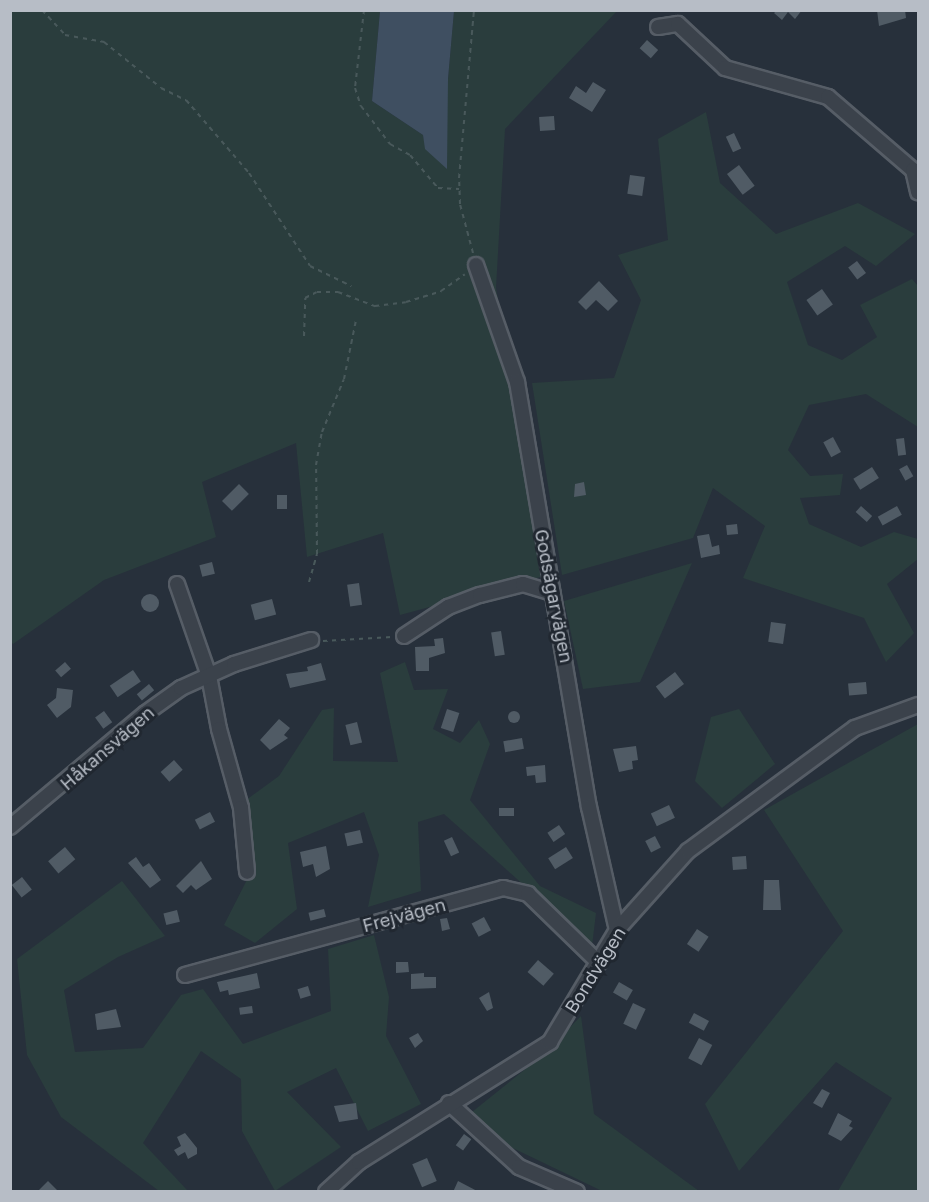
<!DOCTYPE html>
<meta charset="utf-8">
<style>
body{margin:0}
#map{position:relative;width:929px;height:1202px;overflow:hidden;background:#27303b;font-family:"Golos Text",sans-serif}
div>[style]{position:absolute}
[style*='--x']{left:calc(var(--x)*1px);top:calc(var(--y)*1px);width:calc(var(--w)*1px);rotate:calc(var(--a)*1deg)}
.green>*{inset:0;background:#2a3d3d}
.water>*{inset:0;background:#3f4f61}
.building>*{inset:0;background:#505b65;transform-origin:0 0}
.round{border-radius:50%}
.path>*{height:2px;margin-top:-1px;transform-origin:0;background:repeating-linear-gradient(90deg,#49595b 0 4.5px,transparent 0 9px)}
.roads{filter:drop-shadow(2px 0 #565d66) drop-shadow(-2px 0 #565d66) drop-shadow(0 2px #565d66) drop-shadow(0 -2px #565d66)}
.street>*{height:14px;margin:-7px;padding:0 7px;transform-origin:7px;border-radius:7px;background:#3b424b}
span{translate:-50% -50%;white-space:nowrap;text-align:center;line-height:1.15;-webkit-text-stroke:6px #202730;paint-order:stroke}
.street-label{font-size:18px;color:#b7bdc6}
.frame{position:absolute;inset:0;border:12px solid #b7bdc6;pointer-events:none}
</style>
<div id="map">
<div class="green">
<div style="clip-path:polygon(10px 11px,380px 11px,372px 101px,423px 135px,426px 149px,448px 79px,454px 11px,617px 11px,505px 129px,496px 288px,544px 576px,400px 615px,383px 533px,307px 557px,296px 443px,202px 482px,216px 537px,104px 580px,13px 644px,11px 642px)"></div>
<div style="clip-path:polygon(706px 112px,720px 183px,776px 234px,858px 203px,915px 234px,876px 266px,845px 246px,787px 282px,808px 345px,842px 360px,877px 337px,860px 305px,912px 279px,918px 286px,918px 427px,866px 394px,809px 405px,788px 450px,810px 476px,843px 474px,840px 495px,800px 498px,809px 524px,861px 547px,894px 532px,918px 539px,918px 559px,887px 584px,914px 633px,886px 662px,864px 618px,743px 578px,765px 526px,713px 488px,693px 538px,562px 575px,532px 383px,614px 378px,641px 300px,618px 255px,668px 240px,658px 139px)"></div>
<div style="clip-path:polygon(692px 563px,640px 682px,583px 689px,564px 601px)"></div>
<div style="clip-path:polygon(405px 662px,414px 690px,448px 689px,433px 729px,460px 743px,479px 720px,490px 744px,470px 800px,540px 886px,596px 913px,592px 946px,444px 814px,418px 822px,421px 891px,368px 907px,379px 855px,364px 812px,288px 843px,297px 909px,255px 943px,224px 925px,255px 864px,246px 800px,279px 776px,322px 710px,334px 708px,333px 761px,398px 762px,380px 673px)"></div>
<div style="clip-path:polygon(739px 709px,775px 764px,722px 808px,695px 781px,711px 717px)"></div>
<div style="clip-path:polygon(918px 724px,918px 1191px,838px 1191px,892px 1098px,836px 1062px,739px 1171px,705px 1104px,843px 931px,764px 810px)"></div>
<div style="clip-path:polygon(122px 881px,165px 936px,118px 957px,64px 990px,75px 1052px,143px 1048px,181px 995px,203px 989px,243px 1044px,331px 1011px,328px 949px,374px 935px,389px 997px,386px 1036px,421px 1104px,368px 1131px,336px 1068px,287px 1092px,341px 1147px,275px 1191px,242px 1131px,241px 1079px,201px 1051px,143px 1143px,188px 1191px,159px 1191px,61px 1117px,27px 1055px,17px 959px)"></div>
<div style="clip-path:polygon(581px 1016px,594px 1114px,699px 1191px,602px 1191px,500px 1142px,472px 1112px,543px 1055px)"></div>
</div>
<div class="water">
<div style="clip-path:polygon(380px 11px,454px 11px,448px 79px,447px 169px,425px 149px,423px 135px,372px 101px)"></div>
</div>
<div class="building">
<div style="clip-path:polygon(777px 10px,802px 10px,795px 19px,788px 12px,782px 20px,774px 13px)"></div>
<div style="clip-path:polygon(877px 10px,905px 10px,906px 18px,879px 26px)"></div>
<div style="left:647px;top:40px;width:15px;height:11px;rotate:42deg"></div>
<div style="clip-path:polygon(593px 82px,606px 90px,592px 112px,569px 98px,576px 86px,586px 93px)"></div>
<div style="left:554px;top:116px;width:14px;height:15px;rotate:86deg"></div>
<div style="left:734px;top:133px;width:17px;height:9px;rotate:65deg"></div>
<div style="left:739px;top:165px;width:26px;height:15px;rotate:53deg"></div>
<div style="left:630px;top:175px;width:15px;height:19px;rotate:8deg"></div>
<div style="left:857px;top:261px;width:15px;height:11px;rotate:53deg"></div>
<div style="clip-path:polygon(599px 281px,618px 301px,608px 311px,596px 300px,586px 310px,578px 302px)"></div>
<div style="left:822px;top:289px;width:19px;height:19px;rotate:55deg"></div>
<div style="left:833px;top:437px;width:17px;height:11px;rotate:62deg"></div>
<div style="left:904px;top:438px;width:17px;height:8px;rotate:83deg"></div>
<div style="left:907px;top:465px;width:13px;height:9px;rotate:61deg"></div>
<div style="left:872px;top:467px;width:13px;height:22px;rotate:58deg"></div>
<div style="clip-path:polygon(584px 482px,586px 495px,574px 497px,575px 484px)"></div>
<div style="left:239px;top:484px;width:14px;height:24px;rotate:45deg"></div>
<div style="left:277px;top:495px;width:10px;height:14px"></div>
<div style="left:861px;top:506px;width:15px;height:8px;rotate:42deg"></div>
<div style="left:897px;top:506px;width:10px;height:22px;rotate:61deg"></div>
<div style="left:737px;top:524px;width:10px;height:11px;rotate:84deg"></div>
<div style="clip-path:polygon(709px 534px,712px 547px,719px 545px,720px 554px,701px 558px,697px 536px)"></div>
<div style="left:212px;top:562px;width:12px;height:13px;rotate:76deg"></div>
<div style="left:359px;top:583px;width:22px;height:12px;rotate:82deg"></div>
<div class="round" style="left:141px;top:594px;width:18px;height:18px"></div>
<div style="left:272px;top:599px;width:16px;height:22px;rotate:75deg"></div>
<div style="left:771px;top:622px;width:15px;height:20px;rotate:8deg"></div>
<div style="left:501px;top:631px;width:24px;height:10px;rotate:81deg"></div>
<div style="clip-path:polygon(443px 638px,445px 653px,429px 658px,429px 671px,416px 671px,415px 647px,435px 646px,434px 639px)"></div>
<div style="left:65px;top:662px;width:9px;height:13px;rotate:49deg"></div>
<div style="clip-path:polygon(321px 663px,326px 680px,290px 688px,286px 674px,308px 671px,307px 667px)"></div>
<div style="left:133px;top:670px;width:14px;height:28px;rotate:56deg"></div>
<div style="left:675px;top:672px;width:15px;height:24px;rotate:53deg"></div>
<div style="left:866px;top:682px;width:12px;height:18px;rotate:85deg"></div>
<div style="left:149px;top:684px;width:8px;height:16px;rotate:50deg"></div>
<div style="clip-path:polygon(57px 688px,73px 690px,71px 707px,57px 718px,47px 705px,56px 698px)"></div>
<div style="left:447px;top:709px;width:13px;height:20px;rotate:18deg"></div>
<div class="round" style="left:508px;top:711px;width:12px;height:12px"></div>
<div style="left:104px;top:711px;width:14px;height:11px;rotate:54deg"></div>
<div style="clip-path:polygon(279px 719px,290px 728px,284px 735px,288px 738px,270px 750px,260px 740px)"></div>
<div style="left:357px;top:722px;width:21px;height:12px;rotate:76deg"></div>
<div style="left:522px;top:738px;width:11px;height:19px;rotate:80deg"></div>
<div style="clip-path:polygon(636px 746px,638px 760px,632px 761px,633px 769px,619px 772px,613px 749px)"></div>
<div style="left:174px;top:760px;width:13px;height:18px;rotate:48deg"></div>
<div style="clip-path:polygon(545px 765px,546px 782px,536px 783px,535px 775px,527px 776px,526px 767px)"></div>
<div style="left:669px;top:805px;width:14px;height:20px;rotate:65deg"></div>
<div style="left:499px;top:808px;width:15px;height:8px"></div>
<div style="left:210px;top:812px;width:11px;height:17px;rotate:63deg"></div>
<div style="left:559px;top:825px;width:11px;height:14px;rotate:56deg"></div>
<div style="left:360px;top:830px;width:13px;height:16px;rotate:77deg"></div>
<div style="left:655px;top:836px;width:13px;height:11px;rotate:63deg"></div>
<div style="left:452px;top:837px;width:17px;height:9px;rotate:65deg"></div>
<div style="clip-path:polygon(326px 846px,330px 869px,316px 877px,313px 864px,303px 867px,300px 852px)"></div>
<div style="left:65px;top:847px;width:16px;height:22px;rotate:50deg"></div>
<div style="left:566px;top:847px;width:13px;height:21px;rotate:58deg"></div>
<div style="left:746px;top:856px;width:13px;height:14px;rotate:86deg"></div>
<div style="clip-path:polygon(136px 857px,143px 867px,149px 863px,161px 880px,150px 888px,128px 863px)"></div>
<div style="clip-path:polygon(201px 861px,212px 879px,196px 890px,191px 885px,183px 893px,176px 886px)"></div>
<div style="left:22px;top:877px;width:16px;height:13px;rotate:52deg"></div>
<div style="clip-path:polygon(764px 880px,779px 880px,781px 910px,763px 910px)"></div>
<div style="left:324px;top:909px;width:8px;height:16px;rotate:76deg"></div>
<div style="left:177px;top:910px;width:12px;height:14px;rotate:76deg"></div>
<div style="left:484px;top:917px;width:15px;height:14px;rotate:62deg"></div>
<div style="clip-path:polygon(447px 918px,450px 929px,442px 931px,440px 919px)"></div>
<div style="left:697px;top:929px;width:14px;height:18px;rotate:34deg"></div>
<div style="left:538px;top:960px;width:21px;height:16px;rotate:41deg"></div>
<div style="clip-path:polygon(396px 962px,408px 962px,409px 972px,396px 973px)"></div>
<div style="clip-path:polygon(257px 973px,260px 988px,229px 995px,228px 990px,220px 992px,217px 982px)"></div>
<div style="clip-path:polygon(424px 973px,424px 977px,436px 977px,436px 988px,411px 989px,411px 974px)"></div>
<div style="left:619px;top:982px;width:16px;height:12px;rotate:30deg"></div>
<div style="left:308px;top:986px;width:10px;height:11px;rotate:73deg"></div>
<div style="clip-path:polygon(489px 992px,493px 1008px,487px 1011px,479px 998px)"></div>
<div style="left:633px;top:1003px;width:14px;height:23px;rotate:25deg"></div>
<div style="left:252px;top:1006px;width:7px;height:13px;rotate:82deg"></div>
<div style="clip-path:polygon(116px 1009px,121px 1027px,97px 1030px,95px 1014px)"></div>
<div style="left:694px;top:1013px;width:17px;height:11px;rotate:28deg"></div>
<div style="clip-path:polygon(418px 1033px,423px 1041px,415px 1048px,409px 1038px)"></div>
<div style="left:699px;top:1038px;width:15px;height:23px;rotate:28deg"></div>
<div style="clip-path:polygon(822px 1089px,830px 1093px,822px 1108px,813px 1103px)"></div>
<div style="clip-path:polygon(356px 1103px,358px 1119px,339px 1122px,334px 1106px)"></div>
<div style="clip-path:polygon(838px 1113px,852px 1121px,849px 1126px,853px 1128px,841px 1141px,828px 1134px)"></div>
<div style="clip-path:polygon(185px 1133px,197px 1148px,197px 1154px,188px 1159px,185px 1152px,178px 1156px,174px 1150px,181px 1146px,177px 1137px)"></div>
<div style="left:464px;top:1134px;width:9px;height:14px;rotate:36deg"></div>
<div style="left:427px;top:1158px;width:25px;height:16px;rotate:67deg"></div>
<div style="clip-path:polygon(48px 1181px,59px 1192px,37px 1192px)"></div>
<div style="clip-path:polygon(458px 1181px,479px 1192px,453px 1192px)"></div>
</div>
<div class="path">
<div style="--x:42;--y:10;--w:34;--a:47"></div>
<div style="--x:65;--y:35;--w:40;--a:10"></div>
<div style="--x:104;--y:42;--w:73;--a:38.9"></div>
<div style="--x:161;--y:88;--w:28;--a:26"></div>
<div style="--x:186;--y:100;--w:96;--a:49.2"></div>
<div style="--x:249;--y:173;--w:111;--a:56.7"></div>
<div style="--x:310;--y:266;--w:46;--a:26"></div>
<div style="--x:364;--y:10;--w:79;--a:96.6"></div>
<div style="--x:355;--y:88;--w:19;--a:72"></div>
<div style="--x:361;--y:106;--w:48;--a:52.7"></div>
<div style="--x:390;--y:144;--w:23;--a:29"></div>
<div style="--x:410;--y:155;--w:43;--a:49.7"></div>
<div style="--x:438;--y:188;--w:21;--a:3"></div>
<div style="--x:473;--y:253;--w:51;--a:-104.9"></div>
<div style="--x:460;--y:204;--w:26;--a:-92"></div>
<div style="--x:459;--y:178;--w:169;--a:-84.9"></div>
<div style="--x:304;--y:336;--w:38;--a:-88"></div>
<div style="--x:305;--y:298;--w:13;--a:-27"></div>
<div style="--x:317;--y:292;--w:21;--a:0"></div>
<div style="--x:338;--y:292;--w:40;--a:21"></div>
<div style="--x:375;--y:306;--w:31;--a:-7"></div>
<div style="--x:406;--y:302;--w:37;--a:-17"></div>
<div style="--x:441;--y:291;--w:29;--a:-35"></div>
<div style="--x:309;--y:582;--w:29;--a:-74"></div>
<div style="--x:317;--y:554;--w:89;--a:-90.6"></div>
<div style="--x:316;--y:465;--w:34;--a:-80"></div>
<div style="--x:322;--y:432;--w:57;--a:-67.5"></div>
<div style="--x:344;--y:379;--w:60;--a:-78.5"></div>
<div style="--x:323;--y:641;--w:69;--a:-3.3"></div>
</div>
<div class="roads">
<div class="street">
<div style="--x:658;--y:27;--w:20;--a:-9"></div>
<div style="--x:678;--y:24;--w:64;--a:43.1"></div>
<div style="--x:725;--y:68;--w:107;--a:15.7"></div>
<div style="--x:828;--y:97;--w:112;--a:40.7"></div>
<div style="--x:913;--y:170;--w:23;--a:77"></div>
<div style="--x:476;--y:265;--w:124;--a:70.7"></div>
<div style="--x:517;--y:382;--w:431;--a:80.4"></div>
<div style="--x:589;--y:807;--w:126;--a:77.2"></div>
<div style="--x:177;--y:584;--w:97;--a:70.8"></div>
<div style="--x:209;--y:676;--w:54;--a:79.3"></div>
<div style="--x:219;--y:729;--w:82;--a:74.4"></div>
<div style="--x:241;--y:808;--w:64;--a:84.6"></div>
<div style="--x:404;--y:636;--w:53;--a:-33.4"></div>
<div style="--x:448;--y:607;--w:34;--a:-21"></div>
<div style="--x:480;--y:595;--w:44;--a:-14.3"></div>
<div style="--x:523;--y:584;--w:31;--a:17"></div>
<div style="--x:10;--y:827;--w:177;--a:-40"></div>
<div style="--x:146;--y:713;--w:43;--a:-35.5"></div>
<div style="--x:181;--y:688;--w:58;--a:-24.4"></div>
<div style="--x:234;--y:664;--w:81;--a:-17.3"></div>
<div style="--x:185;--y:975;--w:330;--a:-15.3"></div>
<div style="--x:503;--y:888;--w:26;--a:13"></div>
<div style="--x:528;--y:894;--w:99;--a:44.2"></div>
<div style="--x:449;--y:1103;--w:95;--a:42.4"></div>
<div style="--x:519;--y:1167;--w:63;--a:23.3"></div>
<div style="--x:326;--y:1192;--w:45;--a:-42.3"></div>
<div style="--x:359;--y:1162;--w:226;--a:-32.1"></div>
<div style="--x:550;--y:1042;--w:131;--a:-59.1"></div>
<div style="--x:617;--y:930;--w:106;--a:-48.1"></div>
<div style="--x:688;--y:851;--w:207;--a:-36.4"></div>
<div style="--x:855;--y:728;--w:67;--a:-20.1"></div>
</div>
</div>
<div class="street-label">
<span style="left:554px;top:596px;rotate:79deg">Godsägarvägen</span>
<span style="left:107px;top:748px;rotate:-41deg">Håkansvägen</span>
<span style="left:404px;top:915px;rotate:-15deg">Frejvägen</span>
<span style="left:595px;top:970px;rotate:-58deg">Bondvägen</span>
</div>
<div class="frame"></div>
</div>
